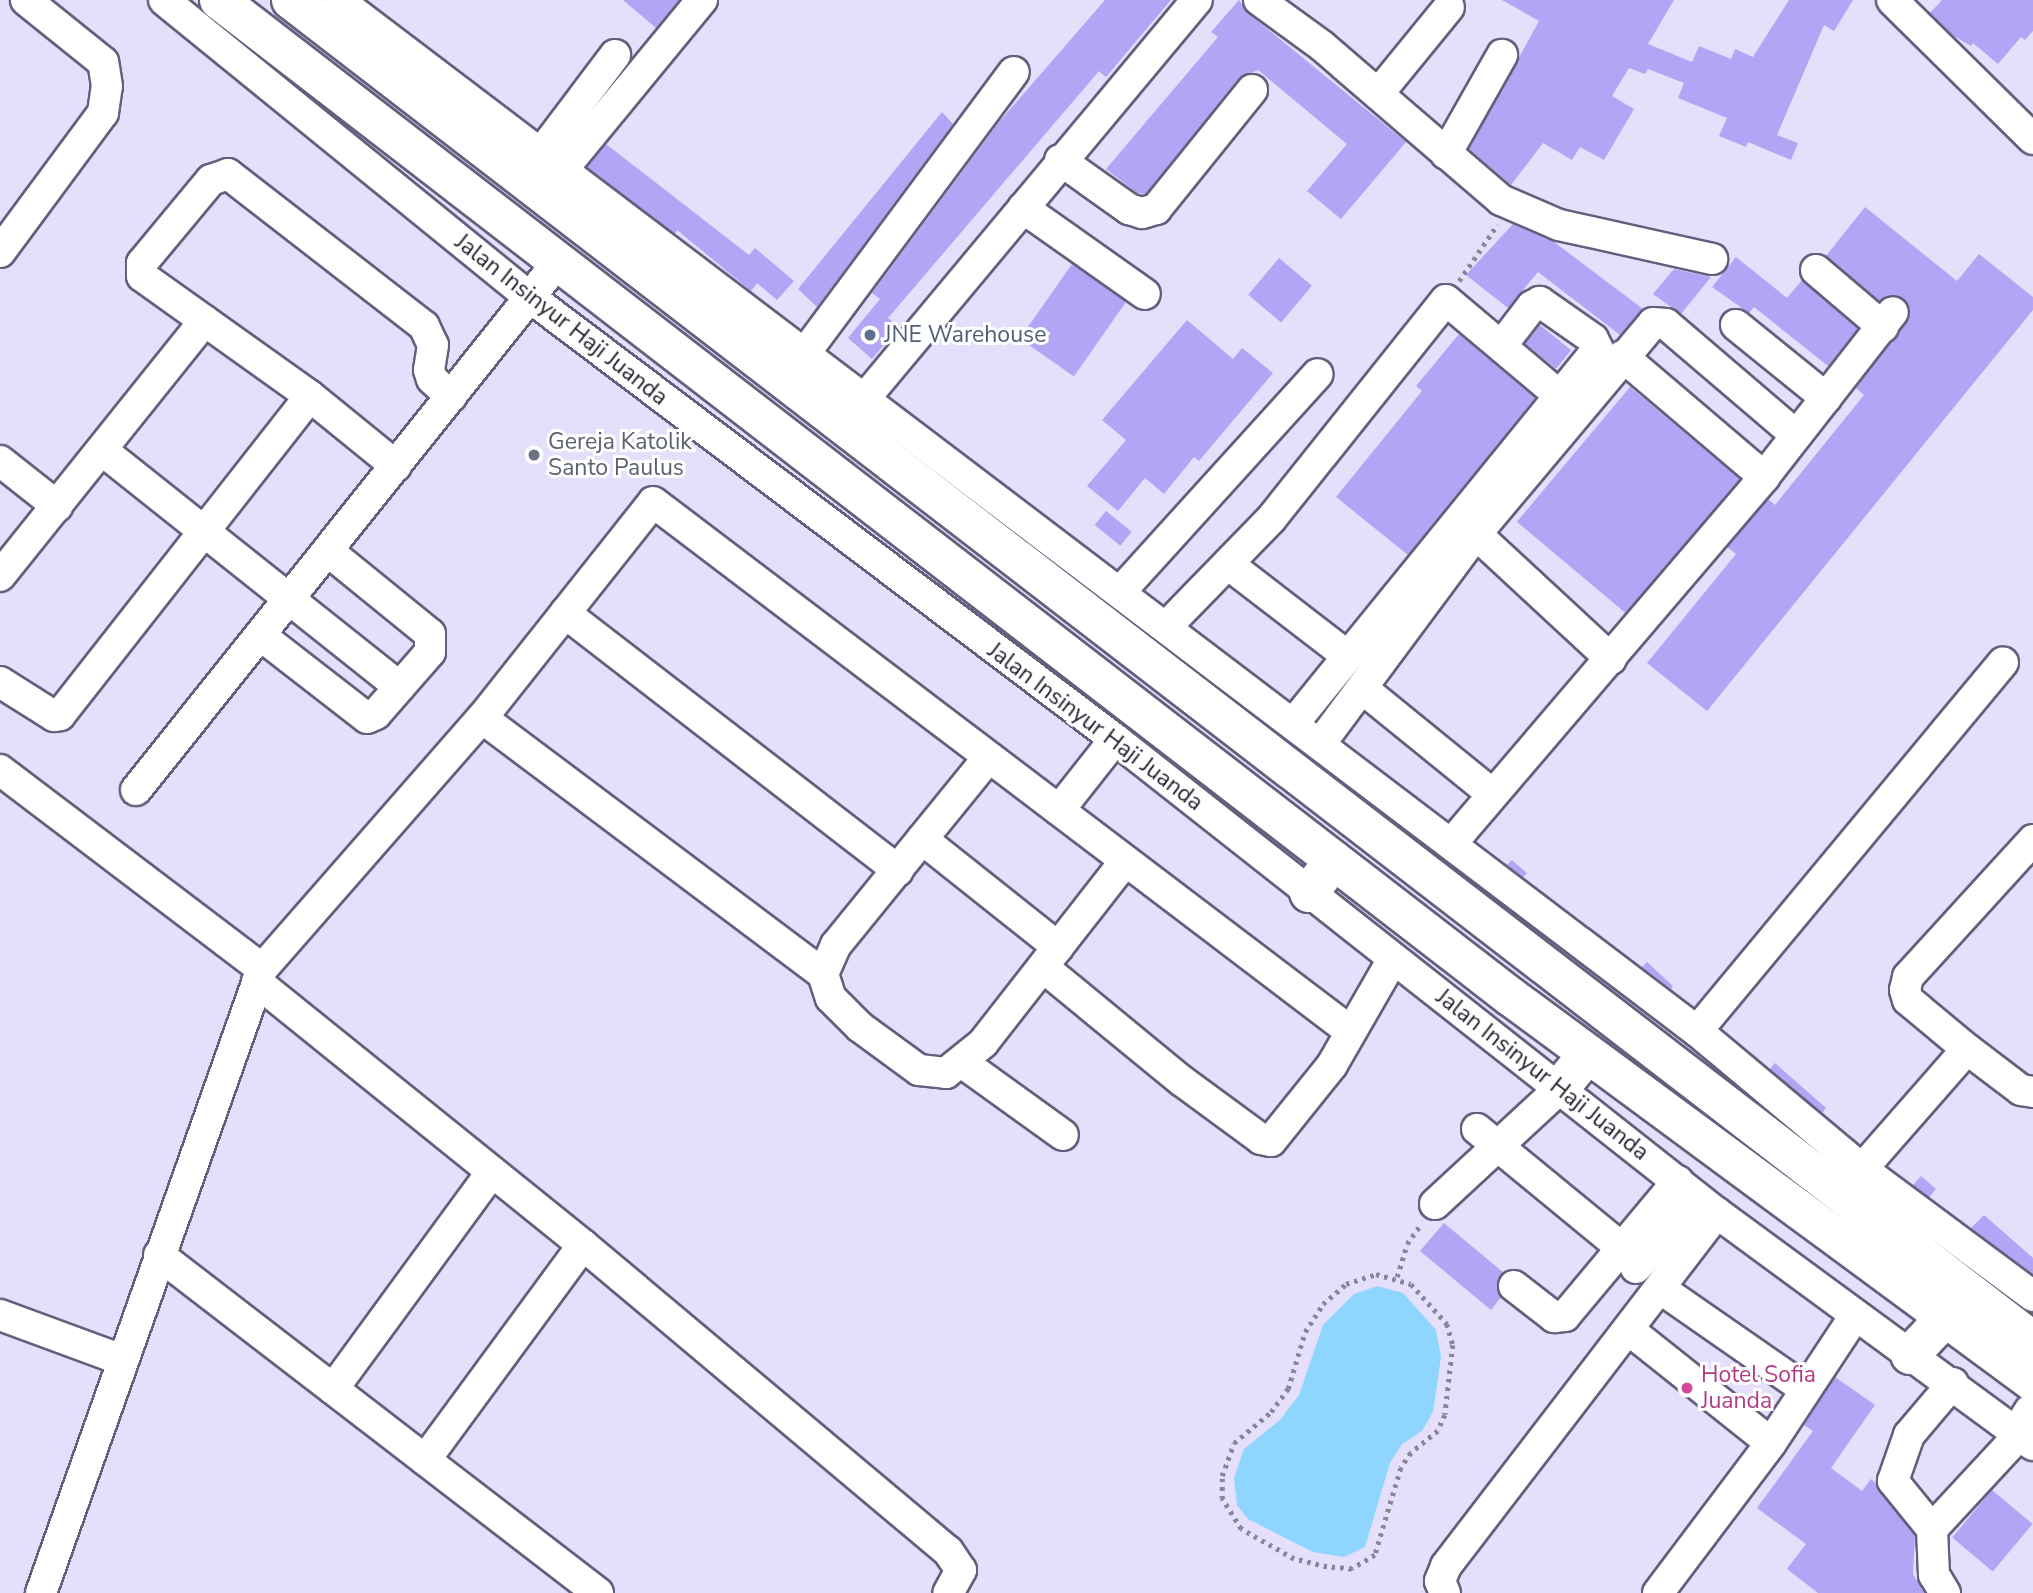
<!DOCTYPE html>
<style>
body{margin:0}
#map{position:relative;width:2033px;height:1593px;overflow:hidden;background:#e5dffb;font-family:"Nunito Sans",sans-serif}
div>[style]{position:absolute}
[style*='--x']{left:calc(var(--x)*1px);top:calc(var(--y)*1px);width:calc(var(--w)*1px);rotate:calc(var(--a)*1deg)}
.water>*{inset:0;background:#8ed6fe}
.building>*{inset:0;background:#b3a5f5;transform-origin:0 0}
.path>*{height:4.5px;margin-top:-2.25px;transform-origin:0;background:repeating-linear-gradient(90deg,#8a869a 0 3.5px,transparent 0 8.5px)}
.roads{filter:drop-shadow(2px 0 #655e7c) drop-shadow(-2px 0 #655e7c) drop-shadow(0 2px #655e7c) drop-shadow(0 -2px #655e7c)}
.minor>*{height:30px;margin:-15px;padding:0 15px;transform-origin:15px;border-radius:15px;background:#fff}
.highway>*{height:38px;margin:-19px;padding:0 19px;transform-origin:19px;border-radius:19px;background:#fff}
.dots>*{width:19px;height:19px;translate:-50% -50%;box-sizing:border-box;border:4px solid #fff;border-radius:50%}
span{translate:-50% -50%;white-space:nowrap;text-align:center;line-height:1.15;-webkit-text-stroke:6px #fff;paint-order:stroke}
.street-label{font-size:23px;color:#211f2b}
.service-label{font-size:23px;color:#4e5e75}
.left{translate:0 -50%;text-align:left}
.worship-label{font-size:23px;color:#5b616d}
.hotel-label{font-size:23px;color:#b23c85}
</style>
<div id="map">
<div class="water">
<div style="clip-path:polygon(1377px 1286px,1403px 1293px,1436px 1330px,1441px 1357px,1433px 1412px,1422px 1431px,1402px 1444px,1390px 1463px,1365px 1547px,1344px 1557px,1313px 1552px,1248px 1519px,1237px 1505px,1234px 1478px,1244px 1449px,1280px 1420px,1299px 1395px,1323px 1325px,1354px 1294px)"></div>
</div>
<div class="building">
<div style="clip-path:polygon(623px 0,679px 0,656px 28px)"></div>
<div style="clip-path:polygon(1105px 0,1171px 0,1106px 77px,1099px 71px,888px 318px,899px 327px,872px 359px,848px 338px,880px 299px,872px 293px,999px 122px)"></div>
<div style="clip-path:polygon(1239px 0,1249px 14px,1406px 142px,1341px 219px,1307px 191px,1347px 144px,1258px 70px,1238px 79px,1146px 194px,1137px 193px,1106px 169px,1218px 37px,1211px 32px)"></div>
<div style="clip-path:polygon(1502px 0,1674px 0,1648px 44px,1692px 62px,1699px 46px,1731px 59px,1735px 49px,1753px 57px,1789px 0,1853px 0,1834px 31px,1824px 25px,1777px 135px,1798px 143px,1791px 160px,1748px 142px,1746px 147px,1719px 136px,1727px 118px,1678px 98px,1684px 83px,1648px 69px,1645px 74px,1629px 68px,1612px 96px,1634px 109px,1604px 160px,1580px 147px,1572px 160px,1543px 143px,1511px 185px,1469px 149px,1539px 21px)"></div>
<div style="clip-path:polygon(1942px 0,2033px 0,2033px 31px,2025px 40px,2021px 37px,1998px 64px,1973px 43px,1971px 46px,1952px 35px,1930px 13px)"></div>
<div style="clip-path:polygon(942px 112px,953px 124px,817px 307px,798px 289px)"></div>
<div style="clip-path:polygon(606px 144px,749px 255px,755px 248px,794px 281px,777px 300px,757px 283px,751px 291px,677px 230px,675px 234px,587px 167px)"></div>
<div style="clip-path:polygon(1865px 207px,1957px 281px,1979px 254px,2033px 297px,2033px 310px,1707px 711px,1647px 663px,1736px 554px,1727px 547px,1768px 499px,1775px 505px,1864px 395px,1856px 388px,1910px 315px,1903px 298px,1887px 296px,1879px 301px,1826px 256px)"></div>
<div style="clip-path:polygon(1513px 224px,1554px 242px,1643px 309px,1620px 335px,1538px 272px,1508px 308px,1466px 275px)"></div>
<div style="clip-path:polygon(1736px 257px,1787px 298px,1802px 280px,1858px 329px,1828px 366px,1754px 307px,1749px 313px,1712px 287px)"></div>
<div style="left:1279px;top:258px;width:43px;height:48px;rotate:40deg"></div>
<div style="left:1072px;top:264px;width:66px;height:91px;rotate:35deg"></div>
<div style="clip-path:polygon(1674px 269px,1711px 277px,1681px 314px,1653px 294px)"></div>
<div style="clip-path:polygon(1187px 320px,1233px 359px,1242px 348px,1273px 373px,1199px 461px,1194px 457px,1164px 494px,1145px 478px,1118px 511px,1087px 486px,1126px 440px,1102px 420px)"></div>
<div style="left:1540px;top:325px;width:40px;height:24px;rotate:39deg"></div>
<div style="clip-path:polygon(1459px 334px,1535px 398px,1408px 555px,1336px 497px,1422px 391px,1416px 386px)"></div>
<div style="left:1630px;top:387px;width:143px;height:176px;rotate:40deg"></div>
<div style="left:1106px;top:511px;width:33px;height:18px;rotate:39deg"></div>
<div style="clip-path:polygon(1512px 860px,1527px 873px,1523px 877px,1507px 865px)"></div>
<div style="clip-path:polygon(1647px 962px,1673px 986px,1671px 989px,1642px 967px)"></div>
<div style="clip-path:polygon(1775px 1063px,1826px 1108px,1822px 1113px,1770px 1069px)"></div>
<div style="left:1921px;top:1176px;width:20px;height:12px;rotate:41deg"></div>
<div style="clip-path:polygon(1984px 1215px,2033px 1258px,2033px 1274px,1971px 1228px)"></div>
<div style="clip-path:polygon(1444px 1223px,1504px 1273px,1497px 1284px,1501px 1297px,1491px 1310px,1420px 1251px)"></div>
<div style="clip-path:polygon(1835px 1377px,1875px 1405px,1831px 1468px,1862px 1491px,1871px 1479px,1876px 1483px,1915px 1536px,1913px 1574px,1924px 1593px,1818px 1593px,1787px 1569px,1806px 1544px,1757px 1508px,1813px 1431px,1804px 1425px)"></div>
<div style="left:1992px;top:1490px;width:53px;height:62px;rotate:40deg"></div>
</div>
<div class="path">
<div style="--x:1459;--y:281;--w:68;--a:-55.8"></div>
<div style="--x:1376;--y:1274;--w:36;--a:16"></div>
<div style="--x:1411;--y:1284;--w:54;--a:48"></div>
<div style="--x:1447;--y:1324;--w:22;--a:74"></div>
<div style="--x:1453;--y:1345;--w:70;--a:96.5"></div>
<div style="--x:1445;--y:1415;--w:17;--a:114"></div>
<div style="--x:1438;--y:1431;--w:35;--a:141"></div>
<div style="--x:1411;--y:1453;--w:18;--a:124"></div>
<div style="--x:1401;--y:1468;--w:91;--a:106.6"></div>
<div style="--x:1375;--y:1555;--w:27;--a:149"></div>
<div style="--x:1352;--y:1569;--w:25;--a:-175"></div>
<div style="--x:1327;--y:1567;--w:34;--a:-166"></div>
<div style="--x:1294;--y:1559;--w:61;--a:-150.5"></div>
<div style="--x:1241;--y:1529;--w:36;--a:-122"></div>
<div style="--x:1222;--y:1499;--w:23;--a:-90"></div>
<div style="--x:1222;--y:1476;--w:35;--a:-70"></div>
<div style="--x:1234;--y:1443;--w:48;--a:-40"></div>
<div style="--x:1271;--y:1412;--w:29;--a:-54"></div>
<div style="--x:1288;--y:1389;--w:59;--a:-73.4"></div>
<div style="--x:1305;--y:1332;--w:33;--a:-57"></div>
<div style="--x:1323;--y:1304;--w:30;--a:-41"></div>
<div style="--x:1346;--y:1284;--w:32;--a:-18"></div>
<div style="--x:1397;--y:1277;--w:34;--a:-73"></div>
<div style="--x:1407;--y:1244;--w:24;--a:-55"></div>
</div>
<div class="roads">
<div class="minor">
<div style="--x:164;--y:0;--w:473;--a:39.1"></div>
<div style="--x:531;--y:298;--w:732;--a:37.06"></div>
<div style="--x:1115;--y:739;--w:766;--a:38.22"></div>
<div style="--x:1717;--y:1213;--w:392;--a:36.3"></div>
<div style="--x:338;--y:0;--w:1706;--a:37.19"></div>
<div style="--x:1697;--y:1031;--w:215;--a:39.9"></div>
<div style="--x:1862;--y:1169;--w:213;--a:36.6"></div>
<div style="--x:1259;--y:0;--w:78;--a:36.1"></div>
<div style="--x:1322;--y:46;--w:236;--a:40.7"></div>
<div style="--x:1501;--y:200;--w:63;--a:23.3"></div>
<div style="--x:1559;--y:225;--w:157;--a:12.5"></div>
<div style="--x:1892;--y:0;--w:198;--a:44.6"></div>
<div style="--x:1378;--y:94;--w:112;--a:-50.8"></div>
<div style="--x:541;--y:153;--w:123;--a:-52.9"></div>
<div style="--x:1446;--y:154;--w:114;--a:-60.5"></div>
<div style="--x:1060;--y:160;--w:85;--a:35.4"></div>
<div style="--x:1129;--y:209;--w:14;--a:17"></div>
<div style="--x:1142;--y:213;--w:15;--a:-16"></div>
<div style="--x:1156;--y:209;--w:153;--a:-51.1"></div>
<div style="--x:563;--y:169;--w:219;--a:-50.6"></div>
<div style="--x:1023;--y:208;--w:149;--a:35.2"></div>
<div style="--x:0;--y:252;--w:173;--a:-53.5"></div>
<div style="--x:103;--y:113;--w:27;--a:-82"></div>
<div style="--x:107;--y:86;--w:24;--a:-99"></div>
<div style="--x:103;--y:62;--w:99;--a:-141.2"></div>
<div style="--x:1816;--y:270;--w:88;--a:40.4"></div>
<div style="--x:1736;--y:325;--w:116;--a:39"></div>
<div style="--x:805;--y:353;--w:350;--a:-53.4"></div>
<div style="--x:1622;--y:356;--w:187;--a:40.4"></div>
<div style="--x:865;--y:398;--w:518;--a:-50.17"></div>
<div style="--x:103;--y:451;--w:379;--a:38.5"></div>
<div style="--x:0;--y:461;--w:73;--a:38.3"></div>
<div style="--x:396;--y:466;--w:111;--a:-140.9"></div>
<div style="--x:310;--y:396;--w:206;--a:-144.5"></div>
<div style="--x:142;--y:276;--w:13;--a:-90"></div>
<div style="--x:142;--y:263;--w:108;--a:-50.3"></div>
<div style="--x:211;--y:180;--w:18;--a:-19"></div>
<div style="--x:228;--y:174;--w:248;--a:37.8"></div>
<div style="--x:424;--y:326;--w:21;--a:65"></div>
<div style="--x:433;--y:345;--w:25;--a:99"></div>
<div style="--x:429;--y:370;--w:9;--a:72"></div>
<div style="--x:432;--y:379;--w:26;--a:43"></div>
<div style="--x:1476;--y:534;--w:184;--a:42.8"></div>
<div style="--x:1228;--y:564;--w:149;--a:37.6"></div>
<div style="--x:0;--y:576;--w:327;--a:-51.3"></div>
<div style="--x:1120;--y:592;--w:294;--a:-47.8"></div>
<div style="--x:565;--y:613;--w:421;--a:37.7"></div>
<div style="--x:1166;--y:627;--w:151;--a:-45.8"></div>
<div style="--x:1271;--y:519;--w:280;--a:-51.4"></div>
<div style="--x:1446;--y:300;--w:150;--a:40.1"></div>
<div style="--x:260;--y:635;--w:135;--a:37.8"></div>
<div style="--x:367;--y:718;--w:10;--a:-24"></div>
<div style="--x:376;--y:714;--w:82;--a:-48.9"></div>
<div style="--x:430;--y:652;--w:18;--a:-90"></div>
<div style="--x:430;--y:634;--w:132;--a:-140.9"></div>
<div style="--x:0;--y:682;--w:64;--a:32.2"></div>
<div style="--x:54;--y:716;--w:6;--a:-9"></div>
<div style="--x:60;--y:715;--w:405;--a:-51.9"></div>
<div style="--x:1363;--y:689;--w:166;--a:39.1"></div>
<div style="--x:482;--y:718;--w:426;--a:36.9"></div>
<div style="--x:823;--y:974;--w:25;--a:72"></div>
<div style="--x:831;--y:998;--w:41;--a:45"></div>
<div style="--x:860;--y:1027;--w:73;--a:36.1"></div>
<div style="--x:919;--y:1070;--w:27;--a:6"></div>
<div style="--x:946;--y:1073;--w:48;--a:-39"></div>
<div style="--x:983;--y:1043;--w:231;--a:-52"></div>
<div style="--x:1293;--y:724;--w:483;--a:-50.9"></div>
<div style="--x:1598;--y:349;--w:11;--a:-117"></div>
<div style="--x:1593;--y:339;--w:65;--a:-145.1"></div>
<div style="--x:1540;--y:302;--w:9;--a:153"></div>
<div style="--x:1532;--y:306;--w:49;--a:127.6"></div>
<div style="--x:1320;--y:744;--w:262;--a:-53.4"></div>
<div style="--x:1476;--y:534;--w:275;--a:-50"></div>
<div style="--x:1653;--y:323;--w:13;--a:4"></div>
<div style="--x:1666;--y:324;--w:171;--a:40.5"></div>
<div style="--x:0;--y:770;--w:329;--a:37.2"></div>
<div style="--x:136;--y:790;--w:675;--a:-51.38"></div>
<div style="--x:1059;--y:810;--w:90;--a:-51.7"></div>
<div style="--x:922;--y:839;--w:174;--a:38.5"></div>
<div style="--x:2033;--y:840;--w:185;--a:132.4"></div>
<div style="--x:1908;--y:977;--w:13;--a:103"></div>
<div style="--x:1905;--y:990;--w:10;--a:73"></div>
<div style="--x:1908;--y:1000;--w:77;--a:39.7"></div>
<div style="--x:1967;--y:1049;--w:68;--a:37.2"></div>
<div style="--x:2021;--y:1090;--w:12;--a:9"></div>
<div style="--x:1451;--y:844;--w:482;--a:-49.5"></div>
<div style="--x:1764;--y:477;--w:209;--a:-52"></div>
<div style="--x:1043;--y:967;--w:180;--a:39.4"></div>
<div style="--x:1182;--y:1081;--w:98;--a:36.3"></div>
<div style="--x:1261;--y:1139;--w:10;--a:11"></div>
<div style="--x:1271;--y:1141;--w:97;--a:-51.2"></div>
<div style="--x:1332;--y:1065;--w:122;--a:-60.1"></div>
<div style="--x:823;--y:974;--w:32;--a:-66"></div>
<div style="--x:836;--y:945;--w:242;--a:-50.9"></div>
<div style="--x:257;--y:982;--w:419;--a:38.9"></div>
<div style="--x:583;--y:1245;--w:476;--a:40"></div>
<div style="--x:948;--y:1551;--w:23;--a:56"></div>
<div style="--x:961;--y:1570;--w:26;--a:119"></div>
<div style="--x:1697;--y:1031;--w:479;--a:-50.3"></div>
<div style="--x:963;--y:1063;--w:123;--a:35.8"></div>
<div style="--x:1477;--y:1129;--w:188;--a:39.4"></div>
<div style="--x:1862;--y:1169;--w:159;--a:-48.8"></div>
<div style="--x:1435;--y:1204;--w:169;--a:-42.8"></div>
<div style="--x:159;--y:1255;--w:554;--a:37.59"></div>
<div style="--x:1636;--y:1268;--w:93;--a:-47.6"></div>
<div style="--x:1514;--y:1286;--w:51;--a:37.8"></div>
<div style="--x:1554;--y:1317;--w:11;--a:-5"></div>
<div style="--x:1565;--y:1316;--w:176;--a:-50.1"></div>
<div style="--x:1661;--y:1289;--w:175;--a:34.8"></div>
<div style="--x:0;--y:1315;--w:130;--a:20.2"></div>
<div style="--x:1629;--y:1330;--w:181;--a:38.5"></div>
<div style="--x:333;--y:1389;--w:269;--a:-53.8"></div>
<div style="--x:425;--y:1460;--w:267;--a:-53.7"></div>
<div style="--x:1932;--y:1529;--w:62;--a:-129.1"></div>
<div style="--x:1893;--y:1481;--w:49;--a:-70.8"></div>
<div style="--x:1909;--y:1435;--w:68;--a:-49.8"></div>
<div style="--x:41;--y:1593;--w:662;--a:-70.5"></div>
<div style="--x:262;--y:969;--w:334;--a:-48.8"></div>
<div style="--x:482;--y:718;--w:275;--a:-51.6"></div>
<div style="--x:653;--y:502;--w:875;--a:37.2"></div>
<div style="--x:1445;--y:1593;--w:13;--a:-113"></div>
<div style="--x:1440;--y:1581;--w:16;--a:-68"></div>
<div style="--x:1446;--y:1566;--w:445;--a:-52.5"></div>
<div style="--x:1658;--y:1593;--w:188;--a:-53"></div>
<div style="--x:1771;--y:1443;--w:151;--a:-56.6"></div>
<div style="--x:1945;--y:1593;--w:21;--a:-121"></div>
<div style="--x:1934;--y:1575;--w:46;--a:-92.5"></div>
<div style="--x:1932;--y:1529;--w:128;--a:-47.2"></div>
</div>
<div class="highway">
<div style="--x:219;--y:0;--w:1632;--a:37.66"></div>
<div style="--x:1511;--y:997;--w:649;--a:36.41"></div>
<div style="--x:291;--y:0;--w:2198;--a:37.59"></div>
<div style="--x:1309;--y:893;--w:41;--a:-52.9"></div>
<div style="--x:1559;--y:1089;--w:45;--a:-50.4"></div>
<div style="--x:1910;--y:1355;--w:50;--a:-46.6"></div>
<div style="--x:2019;--y:1435;--w:26;--a:-58"></div>
</div>
</div>
<div class="dots">
<div style="left:870px;top:335px;background:#5c6f8a"></div>
<div style="left:534px;top:455px;background:#6b7280"></div>
<div style="left:1687px;top:1388px;background:#d1479c"></div>
</div>
<div class="street-label">
<span style="left:561px;top:320px;rotate:38deg">Jalan Insinyur Haji Juanda</span>
<span style="left:1095px;top:727px;rotate:37deg">Jalan Insinyur Haji Juanda</span>
<span style="left:1542px;top:1075px;rotate:38deg">Jalan Insinyur Haji Juanda</span>
</div>
<div class="service-label">
<span class="left" style="left:884px;top:335px">JNE Warehouse</span>
</div>
<div class="worship-label">
<span class="left" style="left:548px;top:455px">Gereja Katolik<br>Santo Paulus</span>
</div>
<div class="hotel-label">
<span class="left" style="left:1701px;top:1388px">Hotel Sofia<br>Juanda</span>
</div>
</div>
